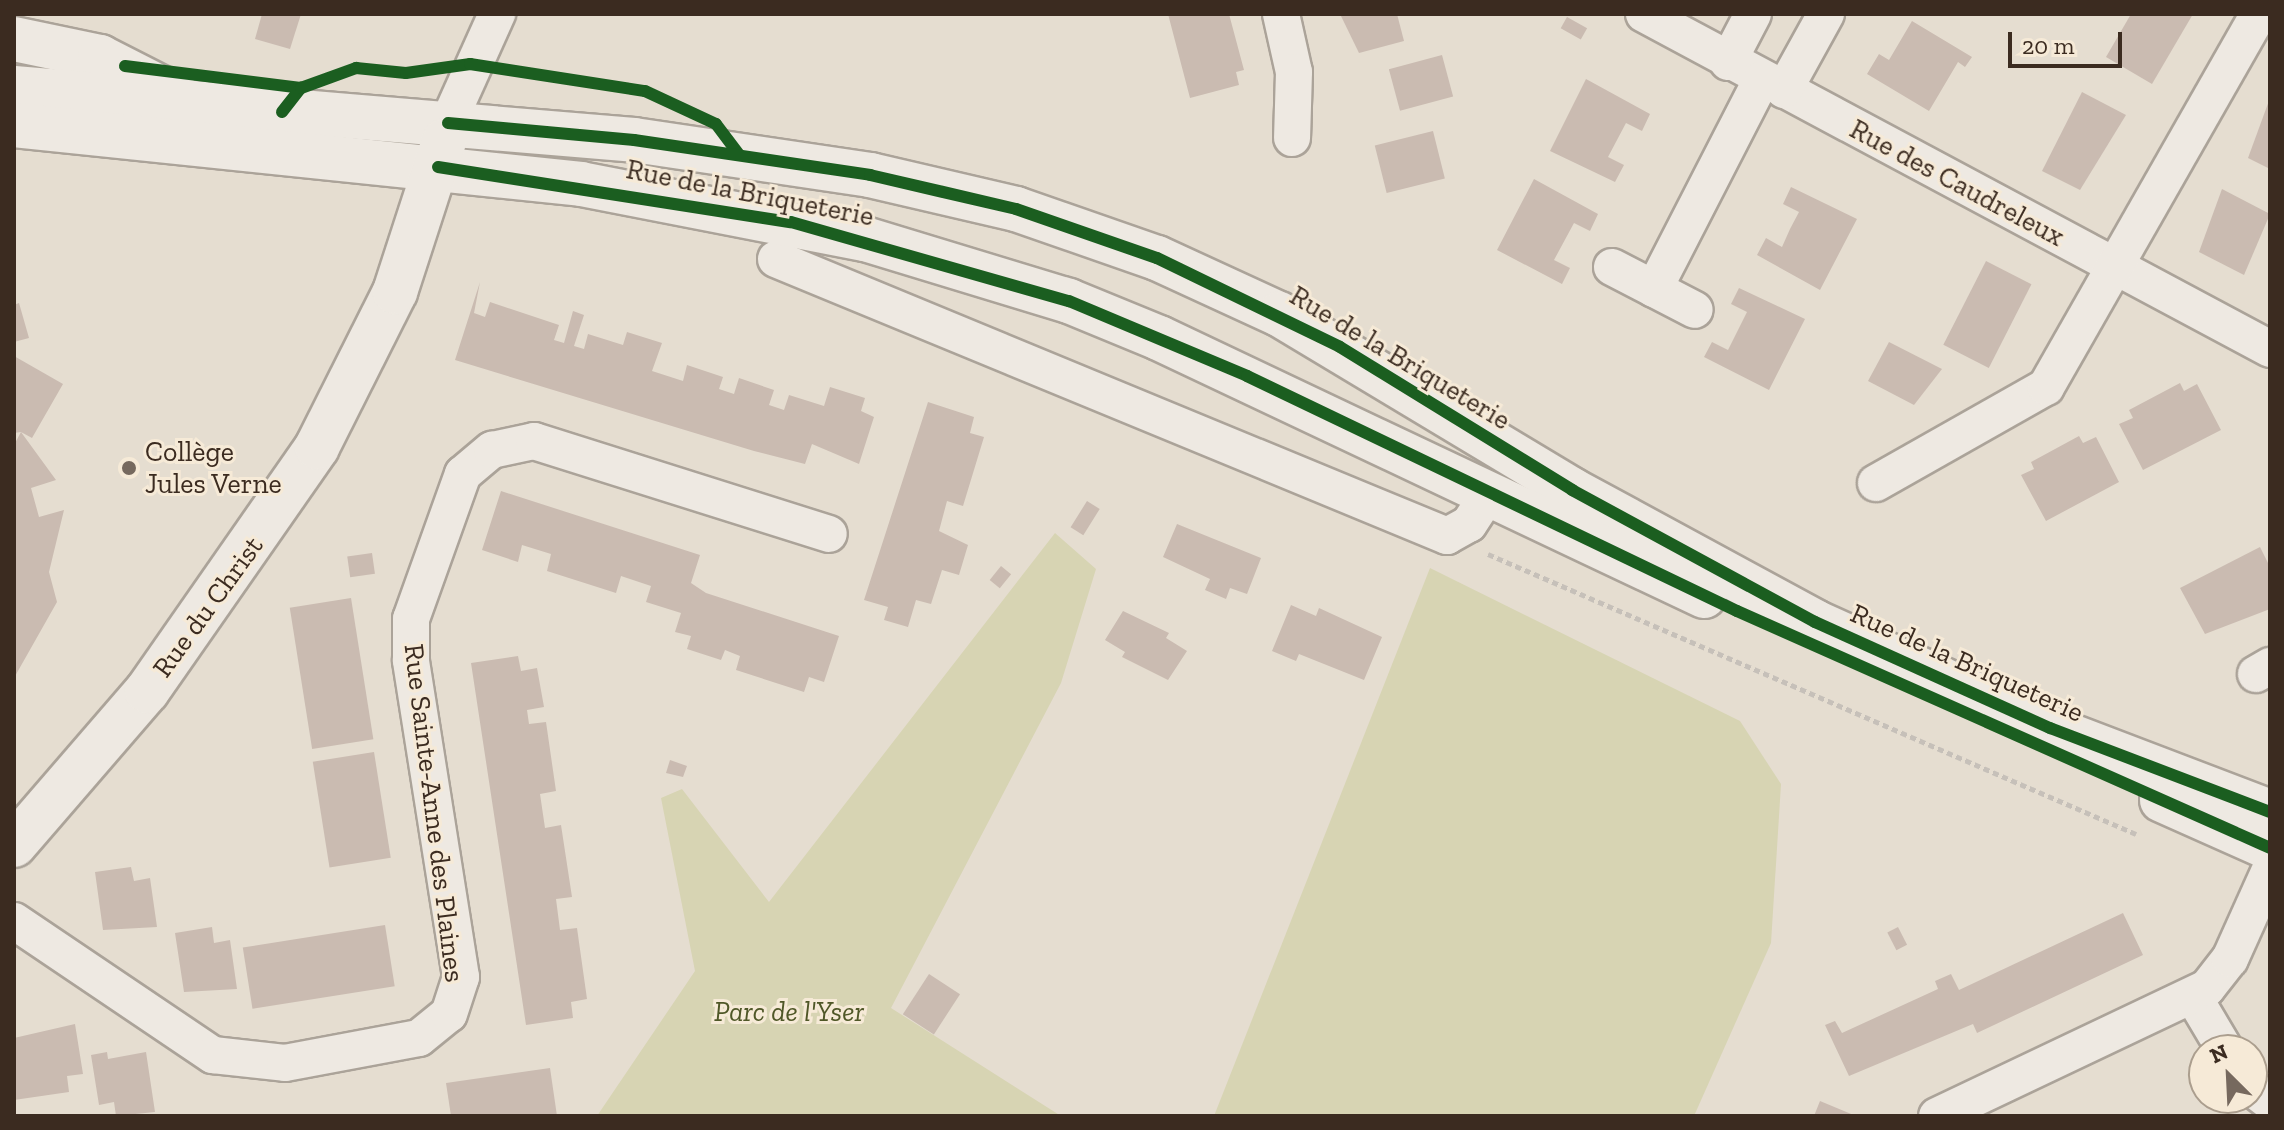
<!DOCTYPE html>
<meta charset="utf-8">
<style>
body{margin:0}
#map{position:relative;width:2284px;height:1130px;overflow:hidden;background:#e5ddd0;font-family:"Zilla Slab",serif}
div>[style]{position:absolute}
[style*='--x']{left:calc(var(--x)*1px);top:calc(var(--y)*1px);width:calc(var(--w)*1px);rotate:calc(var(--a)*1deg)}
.green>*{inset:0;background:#d7d4b3}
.building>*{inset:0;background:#cabbb1;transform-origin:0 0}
.path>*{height:5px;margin-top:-2.5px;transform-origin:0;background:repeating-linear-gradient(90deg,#c6c0b9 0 6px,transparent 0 10px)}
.roads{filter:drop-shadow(2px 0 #aba399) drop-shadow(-2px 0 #aba399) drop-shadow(0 2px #aba399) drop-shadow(0 -2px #aba399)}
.minor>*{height:36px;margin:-18px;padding:0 18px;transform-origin:18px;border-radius:18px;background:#eee9e2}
.tertiary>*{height:44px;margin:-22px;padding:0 22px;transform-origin:22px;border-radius:22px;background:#eee9e2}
.cycleway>*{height:12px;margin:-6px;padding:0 6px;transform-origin:6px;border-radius:6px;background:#1b5e20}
.dots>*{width:22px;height:22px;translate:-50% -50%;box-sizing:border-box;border:4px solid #f6ead7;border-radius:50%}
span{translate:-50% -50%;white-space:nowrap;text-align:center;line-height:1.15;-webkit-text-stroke:6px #f6ead7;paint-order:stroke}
.street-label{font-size:28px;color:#3b2b20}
.poi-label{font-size:28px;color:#3b2b20}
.left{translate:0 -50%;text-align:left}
.park-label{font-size:28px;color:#4f5727;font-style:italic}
.frame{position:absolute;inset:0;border:16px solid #3b2b20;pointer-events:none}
.north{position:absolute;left:2188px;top:1034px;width:80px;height:80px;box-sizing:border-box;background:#f6ead7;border:2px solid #ab9e8e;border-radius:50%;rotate:336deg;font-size:22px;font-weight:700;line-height:32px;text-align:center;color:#3b2b20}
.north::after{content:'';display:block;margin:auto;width:28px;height:36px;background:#76695e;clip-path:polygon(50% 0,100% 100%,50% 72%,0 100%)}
.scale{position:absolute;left:2008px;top:32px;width:114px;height:36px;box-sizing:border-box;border:4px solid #3b2b20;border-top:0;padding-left:10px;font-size:24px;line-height:28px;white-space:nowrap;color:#3b2b20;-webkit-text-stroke:6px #f6ead7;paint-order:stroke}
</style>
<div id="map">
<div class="green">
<div style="clip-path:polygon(1055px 533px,1096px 569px,1061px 683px,891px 1008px,1061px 1116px,597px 1116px,695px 971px,661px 798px,682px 789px,769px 902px)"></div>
<div style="clip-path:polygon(1430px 568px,1740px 721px,1781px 784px,1771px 943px,1694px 1116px,1214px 1116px)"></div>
</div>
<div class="building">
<div style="clip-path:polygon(262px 14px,301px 14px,290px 49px,255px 39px)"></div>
<div style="clip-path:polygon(1168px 14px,1229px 14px,1244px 70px,1236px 72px,1239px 85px,1190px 98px)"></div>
<div style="clip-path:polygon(1340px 14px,1397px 14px,1404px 41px,1359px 53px)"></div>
<div style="clip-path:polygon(2131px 14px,2193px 14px,2152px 84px,2106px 57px)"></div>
<div style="left:1567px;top:17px;width:23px;height:13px;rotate:29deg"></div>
<div style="clip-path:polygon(1912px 21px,1972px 57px,1965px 67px,1958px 62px,1929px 111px,1867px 74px,1879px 54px,1889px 60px)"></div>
<div style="left:1442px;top:55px;width:43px;height:55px;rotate:75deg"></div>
<div style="clip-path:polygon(1586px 79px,1650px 114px,1642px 131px,1626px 123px,1608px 157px,1624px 165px,1615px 182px,1550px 151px)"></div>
<div style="clip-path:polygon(2082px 92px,2126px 115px,2080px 190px,2042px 171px)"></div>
<div style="clip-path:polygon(2270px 98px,2270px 169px,2248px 158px)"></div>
<div style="left:1433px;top:131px;width:49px;height:60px;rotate:76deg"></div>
<div style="clip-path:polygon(1534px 179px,1598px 214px,1590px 231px,1574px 223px,1554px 260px,1570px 268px,1562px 284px,1497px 250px)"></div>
<div style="clip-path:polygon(1791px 187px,1857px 219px,1820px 290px,1757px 255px,1766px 238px,1782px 247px,1790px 229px,1799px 212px,1783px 204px)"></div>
<div style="clip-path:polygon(2222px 189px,2270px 214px,2244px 275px,2199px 252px)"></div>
<div style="left:1986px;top:261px;width:51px;height:94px;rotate:27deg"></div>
<div style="clip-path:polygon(480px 282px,474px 313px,485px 317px,490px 302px,559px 325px,554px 340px,564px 343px,573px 311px,584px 315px,574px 346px,584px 349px,588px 334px,623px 345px,627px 332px,662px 343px,652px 371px,683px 381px,687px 365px,723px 377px,719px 389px,734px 394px,739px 378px,774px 390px,769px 405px,784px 410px,789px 395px,824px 406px,830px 387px,865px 398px,861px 411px,874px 417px,859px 464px,812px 444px,805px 464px,754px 451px,455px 360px)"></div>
<div style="clip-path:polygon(1739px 288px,1805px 319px,1769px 390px,1704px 357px,1712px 342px,1728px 350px,1747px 312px,1731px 304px)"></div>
<div style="clip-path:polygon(19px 303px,29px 338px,14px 342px,14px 305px)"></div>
<div style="clip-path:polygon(1889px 342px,1942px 369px,1914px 405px,1868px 381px)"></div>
<div style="clip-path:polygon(14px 356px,63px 384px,32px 438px,21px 432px,56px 480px,31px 488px,39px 517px,64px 510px,49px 572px,57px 602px,14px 678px,14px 445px,21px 432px,14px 433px)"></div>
<div style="clip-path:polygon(2180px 383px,2184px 391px,2197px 384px,2221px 430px,2143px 470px,2119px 424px,2133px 418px,2129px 410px)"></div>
<div style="clip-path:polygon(928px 402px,974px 417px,970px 433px,984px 437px,963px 506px,947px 501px,939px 531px,968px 545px,959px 575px,942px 570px,931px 604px,916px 600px,908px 627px,884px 620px,888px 607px,864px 600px)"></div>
<div style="clip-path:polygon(2079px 436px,2083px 443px,2096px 437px,2119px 482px,2046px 521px,2021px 475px,2034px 469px,2031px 462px)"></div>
<div style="clip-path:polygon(501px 491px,700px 555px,691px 583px,706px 593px,839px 636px,824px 682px,809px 677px,804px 692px,736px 670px,740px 656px,725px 650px,721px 660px,687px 649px,691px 636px,675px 632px,681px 613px,646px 602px,651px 586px,621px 576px,616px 593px,547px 571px,551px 554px,522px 545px,518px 562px,482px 550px)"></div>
<div style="left:1087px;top:501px;width:15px;height:31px;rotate:32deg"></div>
<div style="clip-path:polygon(1177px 524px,1261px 558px,1247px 594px,1230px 588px,1226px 599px,1205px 590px,1210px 579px,1163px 557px)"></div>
<div style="clip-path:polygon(2260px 547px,2270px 567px,2270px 609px,2205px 634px,2180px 588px)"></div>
<div style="left:372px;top:553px;width:21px;height:25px;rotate:82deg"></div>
<div style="left:1001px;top:566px;width:13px;height:18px;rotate:39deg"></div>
<div style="left:351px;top:598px;width:143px;height:62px;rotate:81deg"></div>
<div style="clip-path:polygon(1291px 605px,1316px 616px,1319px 608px,1382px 637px,1364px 680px,1299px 654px,1296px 661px,1272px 651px)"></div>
<div style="clip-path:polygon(1123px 611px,1169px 633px,1166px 638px,1187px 651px,1168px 680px,1122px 657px,1125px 652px,1105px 640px)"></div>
<div style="clip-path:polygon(518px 656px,521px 671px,537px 668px,544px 707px,527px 710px,529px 724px,546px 722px,556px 791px,540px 794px,545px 828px,561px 825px,572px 897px,556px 899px,560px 930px,577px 928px,587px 999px,571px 1002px,573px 1018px,526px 1025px,471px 663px)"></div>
<div style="left:374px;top:752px;width:107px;height:62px;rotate:81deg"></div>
<div style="clip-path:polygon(670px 760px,687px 766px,683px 777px,666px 773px)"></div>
<div style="clip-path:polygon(131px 867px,134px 881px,150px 878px,157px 927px,103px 930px,95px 872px)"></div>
<div style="clip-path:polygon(2123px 913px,2143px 955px,1977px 1033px,1973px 1024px,1849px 1076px,1825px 1025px,1835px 1021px,1842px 1033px,1938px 989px,1935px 981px,1951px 974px,1959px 990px)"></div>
<div style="left:385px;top:925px;width:62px;height:144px;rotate:81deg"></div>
<div style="clip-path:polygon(212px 927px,214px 943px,230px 940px,237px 989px,184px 992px,175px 933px)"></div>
<div style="left:1898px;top:927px;width:20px;height:12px;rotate:63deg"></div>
<div style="left:929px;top:974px;width:37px;height:48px;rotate:33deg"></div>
<div style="clip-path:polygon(75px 1024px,83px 1074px,67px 1076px,69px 1092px,14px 1100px,14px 1038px)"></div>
<div style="clip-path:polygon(107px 1052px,108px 1059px,146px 1052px,155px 1112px,116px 1116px,114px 1102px,99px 1105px,91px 1055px)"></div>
<div style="clip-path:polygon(550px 1068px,557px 1116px,451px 1116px,446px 1083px)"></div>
<div style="clip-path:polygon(1820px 1101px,1856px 1116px,1814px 1116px)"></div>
</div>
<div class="path">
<div style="--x:1488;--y:554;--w:706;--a:23.37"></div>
</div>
<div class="roads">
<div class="minor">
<div style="--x:1281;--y:14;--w:59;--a:77.4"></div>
<div style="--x:1294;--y:72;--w:66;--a:91.7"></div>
<div style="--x:1644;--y:14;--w:710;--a:28.15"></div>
<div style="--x:1728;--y:62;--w:54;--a:-62.5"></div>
<div style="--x:1784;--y:90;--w:87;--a:-61.1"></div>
<div style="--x:448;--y:123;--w:120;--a:-65.8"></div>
<div style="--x:776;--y:259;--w:726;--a:22.43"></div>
<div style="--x:1447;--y:536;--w:25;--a:-29"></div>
<div style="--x:1469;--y:524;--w:38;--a:-57"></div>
<div style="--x:1612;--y:267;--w:93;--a:27.4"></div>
<div style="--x:1654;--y:289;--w:236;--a:-62.8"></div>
<div style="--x:1876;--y:483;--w:195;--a:-29.5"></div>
<div style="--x:2046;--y:387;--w:430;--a:-60.3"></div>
<div style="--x:2256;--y:674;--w:16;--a:-30"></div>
<div style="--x:14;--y:921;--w:240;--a:34"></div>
<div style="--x:213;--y:1055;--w:72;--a:6.3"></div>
<div style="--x:285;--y:1063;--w:136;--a:-10.6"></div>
<div style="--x:419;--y:1038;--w:38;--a:-39"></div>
<div style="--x:449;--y:1014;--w:39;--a:-72"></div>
<div style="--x:461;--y:977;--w:321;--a:-99"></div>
<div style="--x:411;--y:660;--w:41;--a:-90"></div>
<div style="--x:411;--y:619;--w:154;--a:-70.3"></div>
<div style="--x:463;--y:474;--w:38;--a:-40"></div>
<div style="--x:492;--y:450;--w:43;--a:-12.1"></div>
<div style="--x:534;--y:441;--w:309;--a:17.5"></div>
<div style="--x:2193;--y:996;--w:63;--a:59.3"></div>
<div style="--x:2252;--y:1088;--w:23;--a:38"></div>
<div style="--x:1937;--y:1116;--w:299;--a:-25.4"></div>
<div style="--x:2207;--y:988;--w:37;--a:-52"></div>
<div style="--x:2230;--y:959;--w:98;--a:-65.8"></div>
</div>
<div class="tertiary">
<div style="--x:14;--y:39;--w:88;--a:11.8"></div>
<div style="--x:100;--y:57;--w:92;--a:27.1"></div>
<div style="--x:14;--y:88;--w:622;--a:4.79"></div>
<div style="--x:634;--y:140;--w:239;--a:8.4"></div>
<div style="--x:870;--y:175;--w:150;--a:13.1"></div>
<div style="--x:1016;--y:209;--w:149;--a:19.2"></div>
<div style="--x:1157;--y:258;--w:134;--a:24.7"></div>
<div style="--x:1279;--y:314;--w:342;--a:31"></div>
<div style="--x:1572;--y:490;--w:277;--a:28.5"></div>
<div style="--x:1815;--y:622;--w:258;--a:24.3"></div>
<div style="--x:2050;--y:728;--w:235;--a:20.9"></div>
<div style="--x:14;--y:125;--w:570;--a:5.94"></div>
<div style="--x:581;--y:184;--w:289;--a:11"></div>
<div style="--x:865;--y:239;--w:213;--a:16.9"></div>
<div style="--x:1069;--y:301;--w:97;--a:22.3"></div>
<div style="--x:1159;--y:338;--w:603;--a:25.33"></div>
<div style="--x:2162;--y:800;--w:118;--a:24"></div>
<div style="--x:14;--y:845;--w:203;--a:-49.2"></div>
<div style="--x:147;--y:691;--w:297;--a:-55.1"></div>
<div style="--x:317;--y:447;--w:174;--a:-63.3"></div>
<div style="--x:395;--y:292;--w:159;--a:-72"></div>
</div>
</div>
<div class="cycleway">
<div style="--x:125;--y:66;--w:177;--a:7.1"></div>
<div style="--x:282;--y:112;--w:31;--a:-52"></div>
<div style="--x:301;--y:88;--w:59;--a:-20"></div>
<div style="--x:356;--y:68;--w:50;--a:5.7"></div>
<div style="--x:406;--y:73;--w:65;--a:-8"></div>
<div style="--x:470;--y:64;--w:177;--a:8.8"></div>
<div style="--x:645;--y:91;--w:78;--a:24.9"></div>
<div style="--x:716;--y:124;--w:38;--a:53"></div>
<div style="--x:448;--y:123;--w:187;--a:5.2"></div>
<div style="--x:634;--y:140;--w:239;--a:8.4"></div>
<div style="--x:870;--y:175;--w:150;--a:13.1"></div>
<div style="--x:1016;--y:209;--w:149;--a:19.2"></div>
<div style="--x:1157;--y:258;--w:203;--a:25.9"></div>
<div style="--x:1340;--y:347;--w:273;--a:31.6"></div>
<div style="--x:1572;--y:490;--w:277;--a:28.5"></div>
<div style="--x:1815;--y:622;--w:258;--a:24.3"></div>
<div style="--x:2050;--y:728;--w:235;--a:20.9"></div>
<div style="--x:438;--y:167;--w:357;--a:8.9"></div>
<div style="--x:791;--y:222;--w:289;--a:15.9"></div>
<div style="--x:1069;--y:301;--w:193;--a:22.8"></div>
<div style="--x:1247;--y:376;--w:543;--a:25.62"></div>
<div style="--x:1737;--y:611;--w:583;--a:23.97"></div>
</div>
<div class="dots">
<div style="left:129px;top:468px;background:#76695e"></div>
</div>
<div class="street-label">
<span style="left:1957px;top:183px;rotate:28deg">Rue des Caudreleux</span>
<span style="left:750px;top:193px;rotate:11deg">Rue de la Briqueterie</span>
<span style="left:1400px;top:358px;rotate:31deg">Rue de la Briqueterie</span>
<span style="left:208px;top:607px;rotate:-54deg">Rue du Christ</span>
<span style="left:1967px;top:663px;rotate:24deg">Rue de la Briqueterie</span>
<span style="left:434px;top:813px;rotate:83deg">Rue Sainte-Anne des Plaines</span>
</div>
<div class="poi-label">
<span class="left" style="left:145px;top:468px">Collège<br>Jules Verne</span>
</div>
<div class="park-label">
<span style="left:789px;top:1012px">Parc de l'Yser</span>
</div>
<div class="frame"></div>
<div class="north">N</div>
<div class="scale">20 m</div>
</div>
